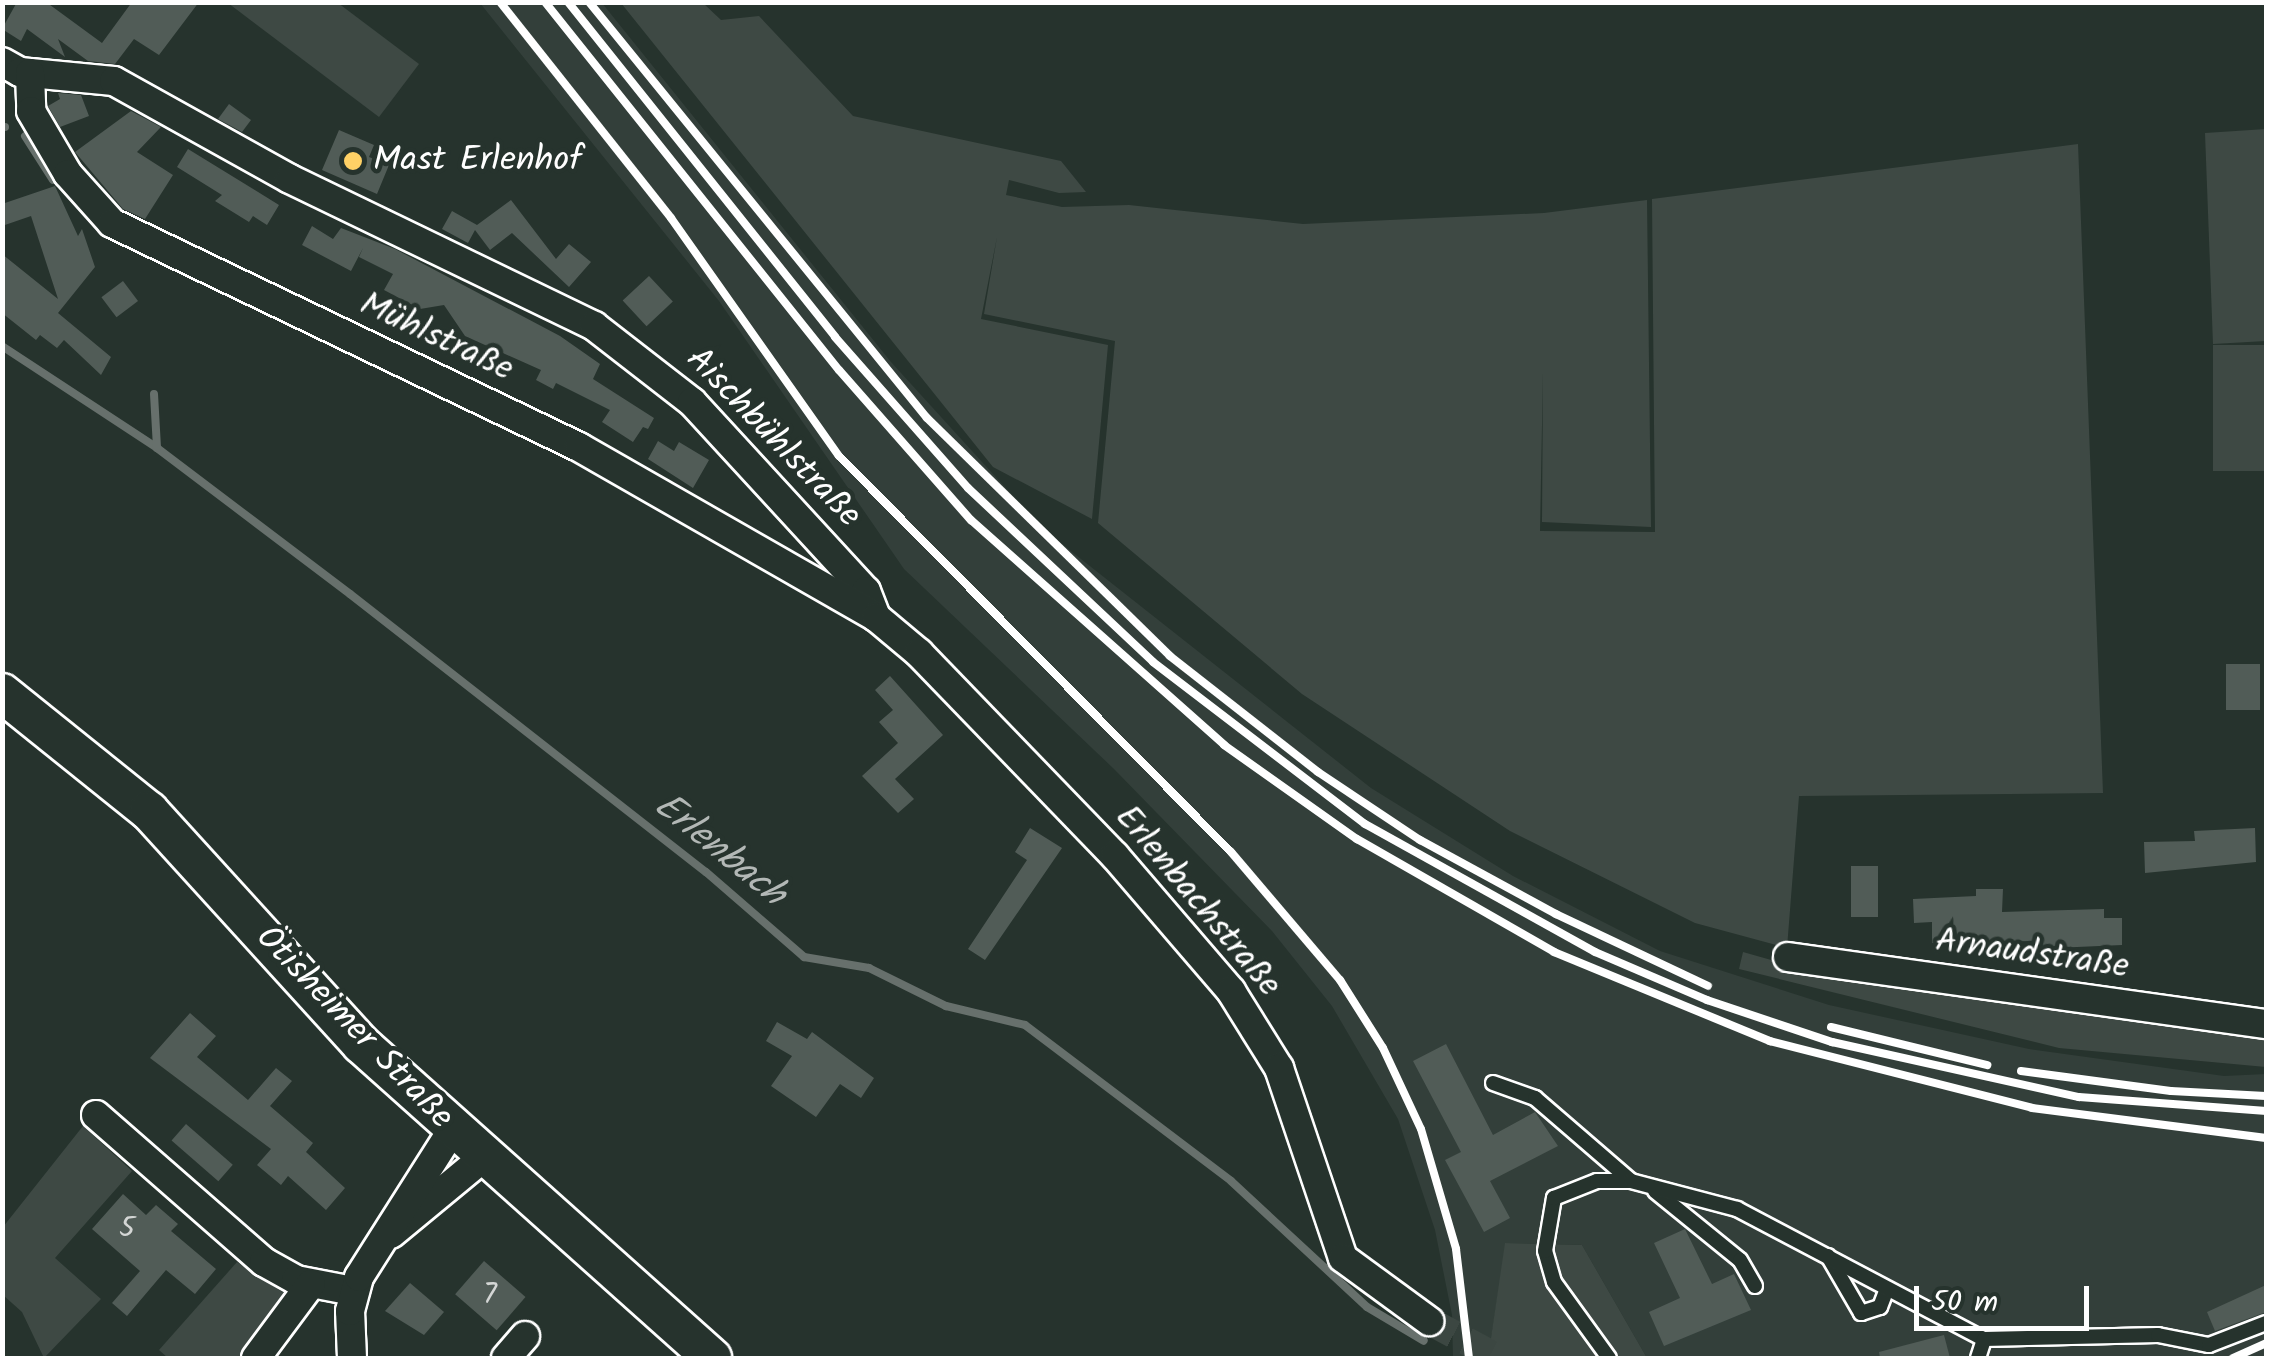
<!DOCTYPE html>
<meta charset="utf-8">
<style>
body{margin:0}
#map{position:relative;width:2269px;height:1361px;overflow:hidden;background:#26332d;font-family:Kalam,sans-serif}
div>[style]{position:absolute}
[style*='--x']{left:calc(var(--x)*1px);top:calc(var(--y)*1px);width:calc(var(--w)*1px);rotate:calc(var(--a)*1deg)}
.built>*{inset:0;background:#333f3a}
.green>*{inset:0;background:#3e4944;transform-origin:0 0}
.stream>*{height:8px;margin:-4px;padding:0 4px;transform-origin:4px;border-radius:4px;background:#67706c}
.building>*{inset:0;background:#515c57;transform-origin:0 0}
.minor-tunnel>*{height:28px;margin-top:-14px;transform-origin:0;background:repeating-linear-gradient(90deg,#3c4742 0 28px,transparent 0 42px)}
.roads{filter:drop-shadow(2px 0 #fff) drop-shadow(-2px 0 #fff) drop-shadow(0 2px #fff) drop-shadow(0 -2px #fff)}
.service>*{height:14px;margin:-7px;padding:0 7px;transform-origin:7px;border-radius:7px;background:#26332d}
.minor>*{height:28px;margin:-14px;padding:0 14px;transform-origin:14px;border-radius:14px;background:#26332d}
.secondary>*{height:38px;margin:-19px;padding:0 19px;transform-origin:19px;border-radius:19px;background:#26332d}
.rail>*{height:8px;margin:-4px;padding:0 4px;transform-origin:4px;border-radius:4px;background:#fff}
.dots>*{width:28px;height:28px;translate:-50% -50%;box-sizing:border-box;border:5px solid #26332d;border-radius:50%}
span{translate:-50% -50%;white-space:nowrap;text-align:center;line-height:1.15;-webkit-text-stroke:9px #26332d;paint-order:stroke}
.number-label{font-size:30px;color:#d4d6d5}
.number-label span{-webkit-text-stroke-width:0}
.poi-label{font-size:35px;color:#fff}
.left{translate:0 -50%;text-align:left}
.street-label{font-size:35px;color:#fff}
.water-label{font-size:38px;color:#b3b8b6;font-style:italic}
.frame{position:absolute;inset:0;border:5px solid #fff;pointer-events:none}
.scale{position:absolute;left:1914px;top:1286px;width:175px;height:45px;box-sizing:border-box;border:5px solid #fff;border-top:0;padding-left:12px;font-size:30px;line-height:35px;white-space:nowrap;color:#fff;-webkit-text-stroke:8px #26332d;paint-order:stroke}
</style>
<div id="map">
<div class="built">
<div style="clip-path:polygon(480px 3px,602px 3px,891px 362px,1043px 529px,1371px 788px,1513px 876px,1660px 951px,1829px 1005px,2029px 1049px,2224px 1076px,2266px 1074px,2266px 1358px,1647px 1358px,1582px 1245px,1506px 1243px,1488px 1358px,1453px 1358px,1452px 1315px,1435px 1230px,1398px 1119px,1332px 1006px,1272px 931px,1114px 769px,904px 569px,719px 301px)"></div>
</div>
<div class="green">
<div style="clip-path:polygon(228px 3px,338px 3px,419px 64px,379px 117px)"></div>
<div style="clip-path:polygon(621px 3px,703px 3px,721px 20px,759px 16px,853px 116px,1061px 161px,1086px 192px,1059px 193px,1009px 180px,1006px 195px,1062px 207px,1129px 205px,1303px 224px,1544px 213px,1647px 200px,1651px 527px,1542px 522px,1543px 372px,1540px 531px,1655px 532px,1652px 199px,2078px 144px,2103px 793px,1799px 796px,1787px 948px,1695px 923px,1510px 831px,1302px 694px,1098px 523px,1115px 341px,984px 314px,997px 237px,981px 319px,1108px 345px,1092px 519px,993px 467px)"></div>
<div style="clip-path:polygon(2266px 129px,2266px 341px,2213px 344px,2205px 133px)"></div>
<div style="left:2266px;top:345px;width:126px;height:53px;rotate:90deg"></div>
<div style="clip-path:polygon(1743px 952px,1789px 965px,2266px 1035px,2266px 1067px,2059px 1048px,1739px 969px)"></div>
<div style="clip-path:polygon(83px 1126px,132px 1171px,55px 1258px,101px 1299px,44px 1358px,22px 1312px,3px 1295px,3px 1227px)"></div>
<div style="clip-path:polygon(1505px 1243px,1582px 1245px,1647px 1358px,1488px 1358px)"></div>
<div style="clip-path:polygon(237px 1262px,290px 1297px,241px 1358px,168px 1358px,159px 1350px)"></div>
</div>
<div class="stream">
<div style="--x:2;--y:127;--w:3;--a:0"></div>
<div style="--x:25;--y:136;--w:52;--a:57.5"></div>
<div style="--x:2;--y:346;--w:186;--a:33.3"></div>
<div style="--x:157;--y:448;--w:242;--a:37.1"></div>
<div style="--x:350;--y:594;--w:452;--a:38"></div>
<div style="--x:706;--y:872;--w:130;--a:40.9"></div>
<div style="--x:804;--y:957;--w:66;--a:9.6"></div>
<div style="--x:869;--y:968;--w:86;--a:26.3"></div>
<div style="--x:946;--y:1006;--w:81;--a:13.5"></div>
<div style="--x:1025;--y:1025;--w:258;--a:37.1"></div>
<div style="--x:1231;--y:1181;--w:185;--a:42.8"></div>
<div style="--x:1367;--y:1307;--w:66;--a:30.8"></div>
<div style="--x:154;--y:394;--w:54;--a:86.8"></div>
</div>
<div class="building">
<div style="clip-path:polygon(17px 2px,46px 2px,102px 43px,132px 2px,199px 2px,159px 55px,134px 39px,115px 64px,88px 61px,58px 39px,65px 57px,27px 29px,21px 41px,2px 29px)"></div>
<div style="clip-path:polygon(58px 93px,81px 95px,89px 116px,60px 127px,48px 106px,60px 99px)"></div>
<div style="clip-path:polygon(229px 104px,251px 120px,242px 132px,218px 119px)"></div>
<div style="clip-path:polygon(131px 111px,161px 127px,137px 152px,173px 175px,145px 219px,123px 209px,75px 152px)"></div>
<div style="clip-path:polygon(339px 130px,374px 145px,369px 157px,389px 165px,377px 194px,322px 170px)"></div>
<div style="clip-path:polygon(188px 149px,279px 205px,267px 225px,253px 216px,249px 222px,215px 201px,222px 195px,177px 167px)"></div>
<div style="clip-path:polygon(55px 186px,78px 236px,82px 229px,95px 267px,58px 313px,111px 357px,101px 375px,64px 340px,57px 348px,40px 335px,36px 340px,2px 313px,2px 254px,58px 299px,31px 216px,2px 226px,2px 204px)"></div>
<div style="clip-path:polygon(511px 200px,556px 259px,569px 244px,591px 262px,569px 287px,512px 233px,490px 250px,475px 230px,468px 243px,442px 229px,452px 211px,477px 225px)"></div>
<div style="clip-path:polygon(312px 226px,333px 239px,341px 228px,395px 249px,560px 336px,600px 364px,593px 379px,654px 418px,648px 429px,643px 427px,633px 442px,602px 422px,610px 410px,556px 383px,553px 389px,536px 380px,541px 370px,465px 336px,444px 305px,420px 309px,384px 290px,393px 274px,359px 257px,363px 248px,351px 271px,302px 245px)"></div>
<div style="left:649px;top:276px;width:35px;height:36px;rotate:47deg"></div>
<div style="left:123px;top:281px;width:25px;height:27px;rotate:53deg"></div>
<div style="clip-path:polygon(658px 441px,674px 451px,679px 442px,709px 460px,693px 488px,648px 459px)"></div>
<div style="left:2260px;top:664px;width:46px;height:34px;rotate:90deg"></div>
<div style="clip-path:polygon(890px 676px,943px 735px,895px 779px,914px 799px,898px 813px,862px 776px,898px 743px,879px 722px,893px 710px,875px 690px)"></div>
<div style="clip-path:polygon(1030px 828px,1062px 848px,985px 960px,968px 949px,1027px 860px,1015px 852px)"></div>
<div style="clip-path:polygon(2255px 828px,2256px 862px,2145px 873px,2144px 842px,2195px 841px,2194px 831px)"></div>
<div style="left:1851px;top:866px;width:27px;height:51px"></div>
<div style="clip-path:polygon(1976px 889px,2003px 889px,2002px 912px,2104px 909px,2104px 918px,2122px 918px,2122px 945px,2032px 949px,2032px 941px,1932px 943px,1932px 922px,1914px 923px,1913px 899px,1976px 896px)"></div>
<div style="clip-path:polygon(190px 1013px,216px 1036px,197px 1057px,248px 1100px,276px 1068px,292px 1081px,270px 1106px,313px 1143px,306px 1152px,345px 1188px,326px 1210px,288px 1176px,281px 1185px,257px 1165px,271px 1149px,150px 1058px)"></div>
<div style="clip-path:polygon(777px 1022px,807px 1039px,812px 1032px,874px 1078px,861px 1098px,840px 1084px,816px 1117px,771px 1086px,792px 1056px,766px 1041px)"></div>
<div style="clip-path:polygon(1446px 1044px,1493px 1135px,1535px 1112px,1558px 1146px,1490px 1181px,1510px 1218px,1484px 1232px,1445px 1160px,1461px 1152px,1413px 1061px)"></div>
<div style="left:186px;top:1124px;width:62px;height:22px;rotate:41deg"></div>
<div style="clip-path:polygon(123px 1194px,146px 1215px,156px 1205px,178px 1224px,171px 1231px,216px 1269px,195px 1294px,166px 1270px,127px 1316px,112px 1303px,140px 1271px,92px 1229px)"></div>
<div style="clip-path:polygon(1685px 1229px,1712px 1284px,1734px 1274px,1751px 1310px,1664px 1346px,1649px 1312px,1680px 1298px,1654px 1243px)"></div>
<div style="left:484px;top:1261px;width:55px;height:44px;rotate:41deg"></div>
<div style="clip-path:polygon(410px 1283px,444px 1312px,424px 1335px,385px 1311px)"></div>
<div style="clip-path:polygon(2266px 1285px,2266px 1312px,2215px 1331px,2207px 1312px)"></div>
<div style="clip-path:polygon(1944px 1335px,1950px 1358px,1880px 1358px,1879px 1352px)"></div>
</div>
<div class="minor-tunnel">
<div style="--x:1429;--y:1321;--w:78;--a:28.2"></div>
</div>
<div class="roads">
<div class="service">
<div style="--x:1493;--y:1083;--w:45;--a:19.7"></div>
<div style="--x:1535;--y:1098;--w:127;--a:40.8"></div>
<div style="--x:1655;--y:1191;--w:109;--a:39.1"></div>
<div style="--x:1740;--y:1260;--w:30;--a:60"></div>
<div style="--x:1828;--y:1256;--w:66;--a:59.9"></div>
<div style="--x:1861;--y:1313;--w:20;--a:-18"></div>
<div style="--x:1880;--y:1307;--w:19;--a:-69"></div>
<div style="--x:1609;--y:1358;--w:94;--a:-125.9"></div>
<div style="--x:1554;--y:1282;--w:32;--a:-106"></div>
<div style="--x:1545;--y:1251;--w:54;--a:-80.4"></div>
<div style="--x:1554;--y:1198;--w:46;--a:-21.6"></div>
<div style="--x:1597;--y:1181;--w:34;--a:0"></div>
<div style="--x:1631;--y:1181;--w:110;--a:14.8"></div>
<div style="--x:1737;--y:1209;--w:279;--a:27.8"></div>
<div style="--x:1984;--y:1339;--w:174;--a:-1.3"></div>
<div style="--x:2158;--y:1335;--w:52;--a:11.1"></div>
<div style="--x:2209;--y:1345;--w:61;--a:-21.1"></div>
<div style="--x:1978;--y:1358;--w:20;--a:-72"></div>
</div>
<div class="minor">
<div style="--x:2;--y:62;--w:21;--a:29"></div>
<div style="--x:20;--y:72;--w:94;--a:5.5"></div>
<div style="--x:114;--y:81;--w:201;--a:29.1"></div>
<div style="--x:290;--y:179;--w:338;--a:25.8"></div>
<div style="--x:594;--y:326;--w:124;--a:37.8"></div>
<div style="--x:692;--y:402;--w:257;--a:47.4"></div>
<div style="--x:866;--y:591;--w:28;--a:69"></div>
<div style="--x:30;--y:73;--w:38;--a:88"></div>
<div style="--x:31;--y:111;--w:73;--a:59.6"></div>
<div style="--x:68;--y:174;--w:66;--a:48.1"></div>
<div style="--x:112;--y:223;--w:518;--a:25.63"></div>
<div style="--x:579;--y:447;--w:342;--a:29.8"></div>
<div style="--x:876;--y:617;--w:56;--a:39.9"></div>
<div style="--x:919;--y:653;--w:282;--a:46"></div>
<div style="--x:1115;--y:856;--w:178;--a:49.3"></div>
<div style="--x:1231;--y:991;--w:91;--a:58.1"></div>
<div style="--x:1279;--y:1068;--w:200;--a:71.4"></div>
<div style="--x:1343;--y:1258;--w:107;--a:36.2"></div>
<div style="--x:1788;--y:957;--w:483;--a:8"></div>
<div style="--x:96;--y:1115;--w:223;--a:41.2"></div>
<div style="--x:264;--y:1262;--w:37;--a:29"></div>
<div style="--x:296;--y:1280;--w:58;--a:10.9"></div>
<div style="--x:391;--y:1234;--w:121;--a:-39.6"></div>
<div style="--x:256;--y:1358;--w:92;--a:-53.4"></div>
<div style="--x:352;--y:1358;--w:47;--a:-92.4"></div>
<div style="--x:350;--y:1311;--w:35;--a:-75"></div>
<div style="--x:359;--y:1277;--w:175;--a:-57.6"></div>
<div style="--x:506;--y:1358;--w:29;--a:-49"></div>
</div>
<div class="secondary">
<div style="--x:2;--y:693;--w:189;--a:38.8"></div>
<div style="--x:149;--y:811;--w:315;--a:47.7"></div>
<div style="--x:361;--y:1044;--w:471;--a:41.8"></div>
</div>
</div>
<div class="rail">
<div style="--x:500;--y:2;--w:275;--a:51.6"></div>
<div style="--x:671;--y:218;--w:291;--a:54.8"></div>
<div style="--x:839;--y:456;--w:557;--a:45.29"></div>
<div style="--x:1231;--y:852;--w:168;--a:49.6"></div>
<div style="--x:1340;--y:980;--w:80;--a:57.7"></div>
<div style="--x:1383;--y:1048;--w:89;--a:64.9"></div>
<div style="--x:1421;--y:1129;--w:125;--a:73.7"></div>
<div style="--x:1456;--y:1249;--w:110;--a:83.2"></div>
<div style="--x:545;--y:2;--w:471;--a:51.4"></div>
<div style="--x:839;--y:370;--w:200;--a:48.7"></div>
<div style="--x:971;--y:520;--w:339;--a:41.6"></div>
<div style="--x:1224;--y:745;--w:163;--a:35.3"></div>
<div style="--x:1357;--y:839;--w:227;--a:29.8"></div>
<div style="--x:1554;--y:952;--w:234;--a:22.4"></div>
<div style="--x:1770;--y:1041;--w:270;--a:14.3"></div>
<div style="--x:2032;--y:1108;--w:236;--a:7.3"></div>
<div style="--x:568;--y:2;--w:428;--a:51.4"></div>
<div style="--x:835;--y:337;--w:201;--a:48.6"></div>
<div style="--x:968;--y:488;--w:254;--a:43.2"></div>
<div style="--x:1153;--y:662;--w:267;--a:37.4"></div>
<div style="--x:1365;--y:824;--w:263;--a:29.1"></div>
<div style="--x:1595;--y:952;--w:122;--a:23.2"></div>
<div style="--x:1707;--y:1000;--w:132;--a:18.6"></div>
<div style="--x:1832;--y:1042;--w:253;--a:12.6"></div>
<div style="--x:2079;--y:1097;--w:188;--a:4.3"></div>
<div style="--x:589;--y:2;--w:536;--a:50.91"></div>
<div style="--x:927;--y:418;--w:340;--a:44.4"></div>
<div style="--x:1170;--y:656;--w:188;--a:38.1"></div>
<div style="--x:1318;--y:772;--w:123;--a:33.7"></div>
<div style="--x:1420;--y:840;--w:155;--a:28.6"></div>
<div style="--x:1556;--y:914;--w:168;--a:25.3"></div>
<div style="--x:1831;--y:1027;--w:161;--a:13.7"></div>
<div style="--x:2021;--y:1071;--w:151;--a:7.6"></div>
<div style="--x:2171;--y:1091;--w:95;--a:3"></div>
<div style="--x:2233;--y:1358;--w:36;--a:-24"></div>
</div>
<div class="dots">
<div style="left:353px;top:161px;background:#ffd166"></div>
</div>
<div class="number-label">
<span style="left:127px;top:1229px">5</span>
<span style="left:490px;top:1295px">7</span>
</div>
<div class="poi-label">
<span class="left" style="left:373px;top:161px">Mast Erlenhof</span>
</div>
<div class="street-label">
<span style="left:436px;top:338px;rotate:25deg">Mühlstraße</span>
<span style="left:773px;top:438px;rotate:46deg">Aischbühlstraße</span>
<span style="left:1197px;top:902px;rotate:50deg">Erlenbachstraße</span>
<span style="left:2032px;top:955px;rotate:8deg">Arnaudstraße</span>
<span style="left:354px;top:1028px;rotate:46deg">Ötisheimer Straße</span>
</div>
<div class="water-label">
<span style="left:719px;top:851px;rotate:39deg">Erlenbach</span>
</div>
<div class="frame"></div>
<div class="scale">50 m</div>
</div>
